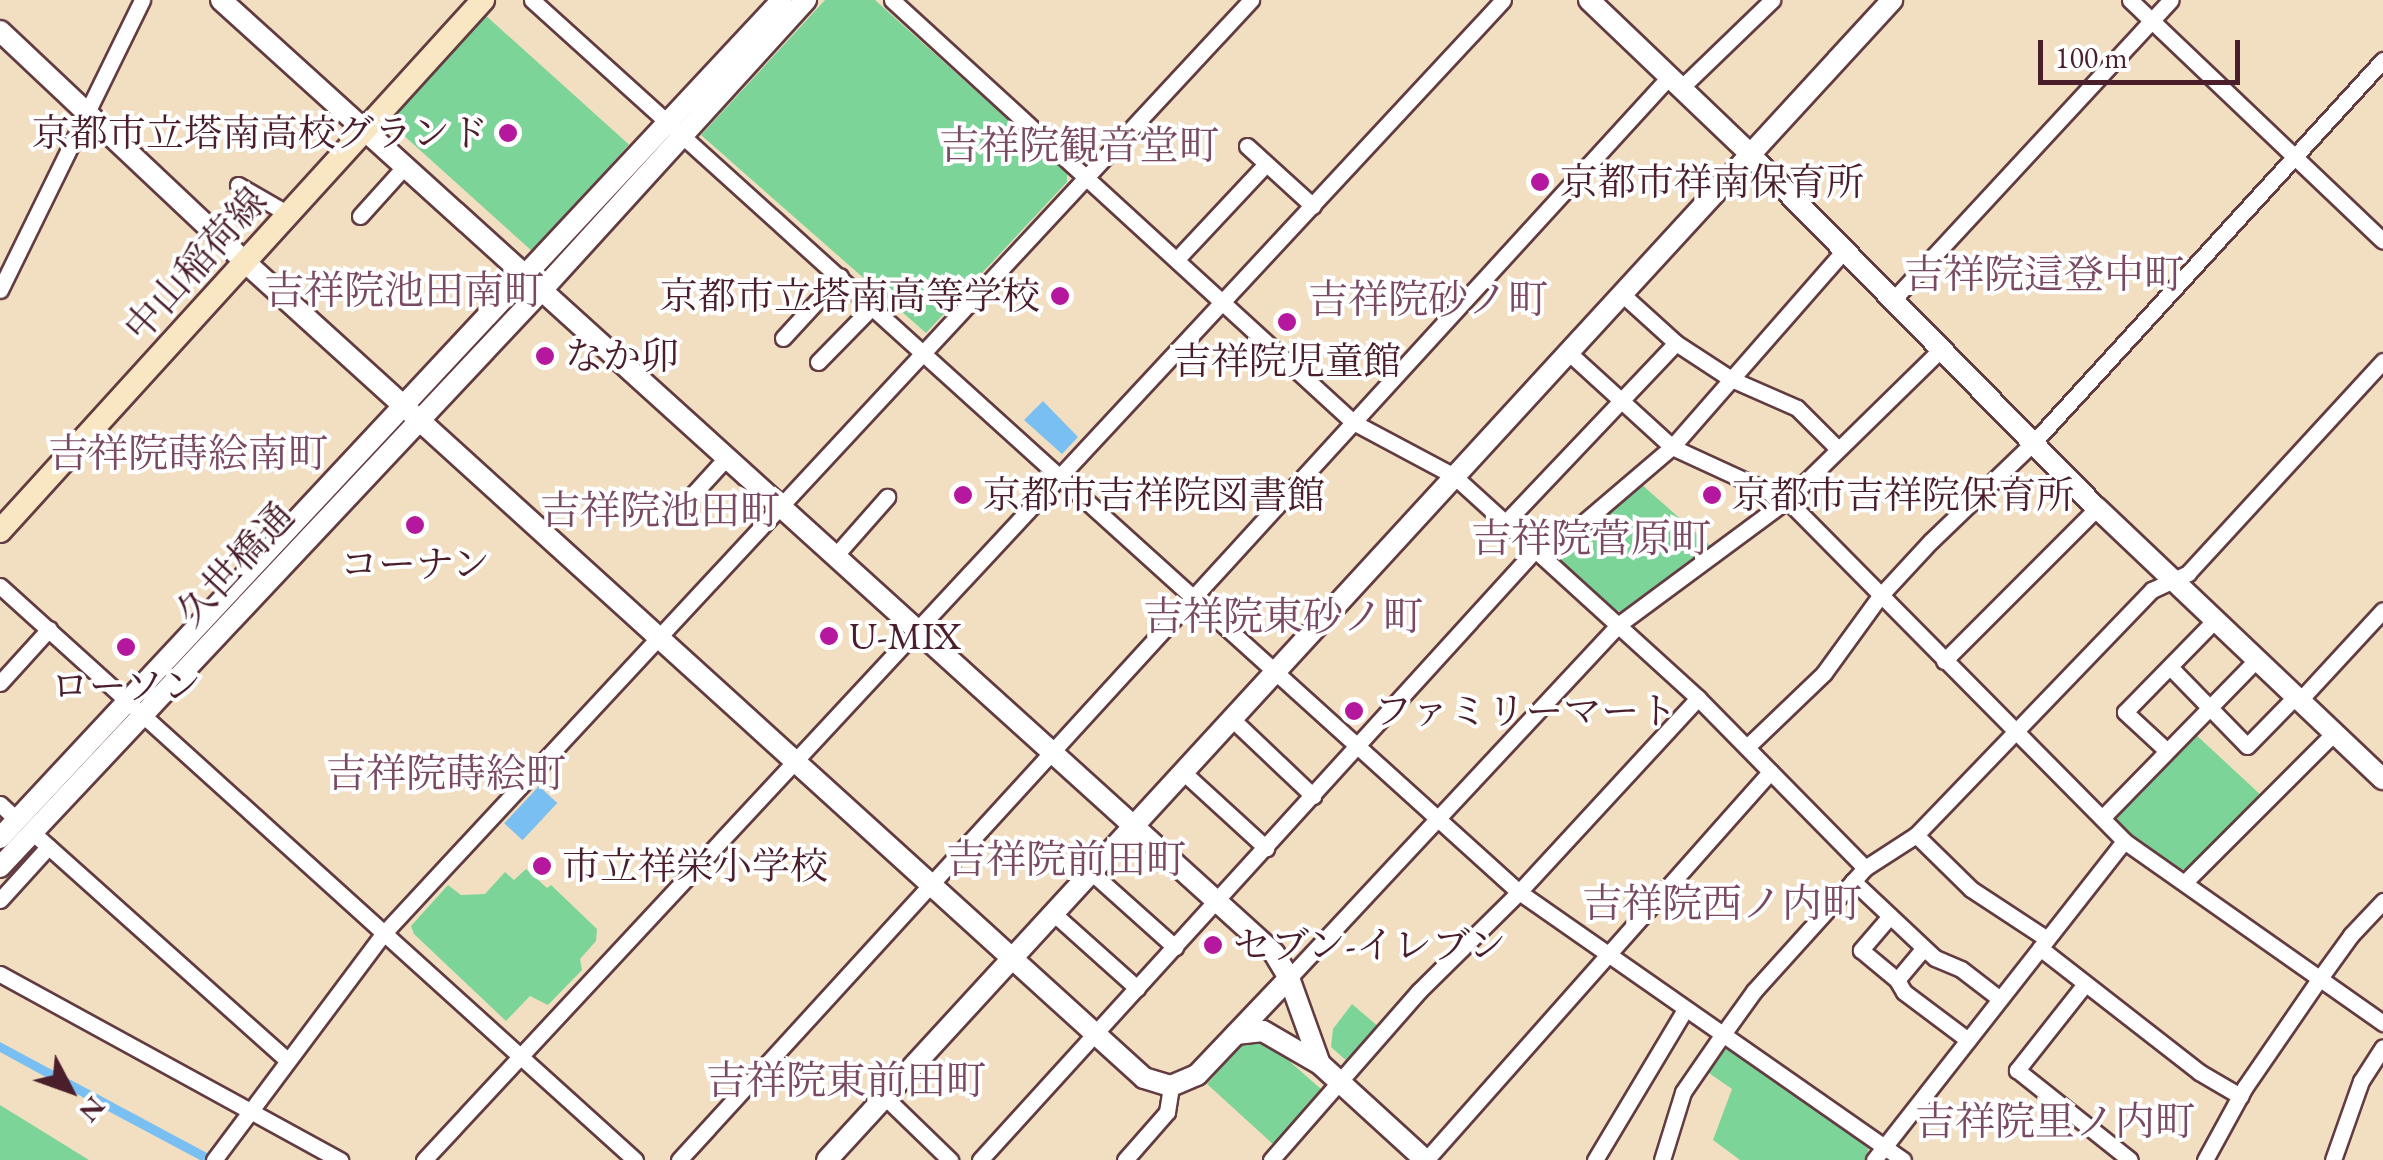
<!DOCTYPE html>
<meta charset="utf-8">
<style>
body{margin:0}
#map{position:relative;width:2383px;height:1160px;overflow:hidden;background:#f2dfc1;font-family:"EB Garamond","Noto Serif JP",serif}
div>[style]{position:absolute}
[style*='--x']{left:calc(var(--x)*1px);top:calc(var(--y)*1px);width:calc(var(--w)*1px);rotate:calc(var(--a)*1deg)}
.green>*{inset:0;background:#7dd499;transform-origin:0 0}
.water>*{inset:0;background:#7abff1;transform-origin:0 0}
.roads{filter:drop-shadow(2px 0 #633c42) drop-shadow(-2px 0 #633c42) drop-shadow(0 2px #633c42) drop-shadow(0 -2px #633c42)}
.minor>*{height:15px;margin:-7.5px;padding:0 7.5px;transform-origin:7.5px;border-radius:7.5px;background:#fff}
.tertiary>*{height:20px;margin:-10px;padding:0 10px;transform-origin:10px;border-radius:10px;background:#fff}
.secondary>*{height:22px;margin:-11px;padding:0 11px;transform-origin:11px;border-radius:11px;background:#f9e7c3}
.dots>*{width:28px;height:28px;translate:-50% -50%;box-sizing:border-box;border:5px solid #fff;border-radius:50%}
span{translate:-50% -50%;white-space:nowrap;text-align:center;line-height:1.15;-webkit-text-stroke:8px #fff;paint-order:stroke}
.poi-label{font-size:38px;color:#4a1f2b}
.right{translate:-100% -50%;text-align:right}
.left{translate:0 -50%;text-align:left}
.street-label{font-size:38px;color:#4a1f2b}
.neighbourhood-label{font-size:40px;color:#7a4a62}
.north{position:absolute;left:20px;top:1040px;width:100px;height:100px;-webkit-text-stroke:8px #fff;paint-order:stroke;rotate:131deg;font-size:28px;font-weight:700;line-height:40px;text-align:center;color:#4a1f2b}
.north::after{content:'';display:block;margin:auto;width:35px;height:45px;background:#4a1f2b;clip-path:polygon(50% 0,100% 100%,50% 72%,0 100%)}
.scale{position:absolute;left:2038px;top:40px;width:202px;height:45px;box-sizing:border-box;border:5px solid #4a1f2b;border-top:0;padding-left:12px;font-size:30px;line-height:35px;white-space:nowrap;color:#4a1f2b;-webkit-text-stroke:8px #fff;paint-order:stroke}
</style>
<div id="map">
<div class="green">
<div style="clip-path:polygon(825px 0,875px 0,1067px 173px,1067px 182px,926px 333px,701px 135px)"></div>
<div style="left:484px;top:14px;width:195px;height:144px;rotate:42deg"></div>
<div style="clip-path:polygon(1640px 483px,1712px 547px,1622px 612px,1612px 610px,1558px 562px,1559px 550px)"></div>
<div style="clip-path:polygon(2194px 733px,2263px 797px,2187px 869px,2180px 870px,2122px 830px,2112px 821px,2113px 812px)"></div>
<div style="clip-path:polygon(526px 869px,547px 888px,551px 885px,597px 929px,596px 941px,580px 959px,582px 970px,548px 1005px,530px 996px,506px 1021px,414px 934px,411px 926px,448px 885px,461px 895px,485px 894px,505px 872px,514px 880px)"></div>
<div style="clip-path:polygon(1352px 1004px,1380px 1028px,1348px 1062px,1331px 1047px,1333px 1029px)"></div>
<div style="clip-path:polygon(1257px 1042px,1271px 1045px,1321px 1089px,1321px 1095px,1275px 1146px,1207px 1084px,1241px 1045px)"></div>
<div style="clip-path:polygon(1731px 1048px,1869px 1145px,1866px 1160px,1740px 1160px,1713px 1140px,1732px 1089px,1709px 1073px,1724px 1050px)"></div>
<div style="clip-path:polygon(0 1105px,89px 1160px,0 1160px)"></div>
</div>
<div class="water">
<div style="clip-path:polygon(1043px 401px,1078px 437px,1062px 454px,1024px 420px)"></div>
<div style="left:539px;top:786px;width:25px;height:51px;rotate:43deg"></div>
<div style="clip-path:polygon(0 1042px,220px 1160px,200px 1160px,108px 1111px,0 1052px)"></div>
</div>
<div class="roads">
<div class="minor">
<div style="--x:532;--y:0;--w:1330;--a:42.11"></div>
<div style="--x:1519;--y:892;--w:468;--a:34.9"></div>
<div style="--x:892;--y:0;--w:625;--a:42.47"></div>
<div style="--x:1353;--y:422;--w:115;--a:28.1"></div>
<div style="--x:1454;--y:476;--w:330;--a:42.3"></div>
<div style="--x:1698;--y:698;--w:238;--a:45.5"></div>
<div style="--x:2130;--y:0;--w:349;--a:43.6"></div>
<div style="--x:1681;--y:88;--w:127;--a:-44"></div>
<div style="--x:1247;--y:146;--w:89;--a:42.3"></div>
<div style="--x:238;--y:185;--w:58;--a:30.1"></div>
<div style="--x:360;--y:216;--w:67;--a:-48"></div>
<div style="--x:1177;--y:259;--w:130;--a:-46.9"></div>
<div style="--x:0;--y:290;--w:323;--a:-63.9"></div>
<div style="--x:1622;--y:294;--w:73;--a:42.2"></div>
<div style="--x:1676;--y:343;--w:66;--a:33.2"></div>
<div style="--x:1731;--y:379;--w:72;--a:23.7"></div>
<div style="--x:1797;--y:408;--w:57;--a:45"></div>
<div style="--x:1892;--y:301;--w:410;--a:-47.2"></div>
<div style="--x:783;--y:338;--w:84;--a:-47.4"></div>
<div style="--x:1568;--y:352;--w:141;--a:42.4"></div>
<div style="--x:1672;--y:447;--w:127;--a:24.7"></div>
<div style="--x:1787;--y:500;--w:479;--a:45.3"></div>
<div style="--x:2124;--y:841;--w:317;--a:35.1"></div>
<div style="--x:818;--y:362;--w:78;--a:-45.5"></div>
<div style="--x:675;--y:514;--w:77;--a:-47.6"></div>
<div style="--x:1505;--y:523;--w:248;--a:-46.5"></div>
<div style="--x:835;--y:556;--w:79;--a:-48.6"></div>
<div style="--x:1543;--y:557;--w:170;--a:-40.5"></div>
<div style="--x:1672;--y:447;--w:259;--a:-48.8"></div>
<div style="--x:0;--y:586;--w:856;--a:42.11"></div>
<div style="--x:1944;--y:661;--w:216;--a:-45"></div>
<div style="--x:2170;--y:667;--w:110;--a:45.7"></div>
<div style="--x:2247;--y:746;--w:70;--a:-45.6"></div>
<div style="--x:0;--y:683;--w:73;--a:-47.8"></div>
<div style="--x:2300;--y:700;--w:122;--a:-47.3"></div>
<div style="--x:1232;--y:719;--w:112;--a:43.5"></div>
<div style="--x:1748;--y:746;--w:105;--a:-43.8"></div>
<div style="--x:1824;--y:673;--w:95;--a:-54"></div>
<div style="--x:1880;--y:596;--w:75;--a:-47.2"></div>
<div style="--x:1931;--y:541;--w:141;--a:-43.9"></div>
<div style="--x:2033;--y:443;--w:519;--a:-47.58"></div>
<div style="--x:2166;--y:750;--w:56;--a:-137.2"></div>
<div style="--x:2125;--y:712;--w:129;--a:-45.6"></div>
<div style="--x:1183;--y:772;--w:113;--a:42.5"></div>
<div style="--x:0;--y:804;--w:23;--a:43"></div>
<div style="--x:2102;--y:818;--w:222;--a:-45.7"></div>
<div style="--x:32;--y:832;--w:342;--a:41.8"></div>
<div style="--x:1916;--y:835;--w:77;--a:44.5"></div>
<div style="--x:1971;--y:889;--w:91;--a:33.3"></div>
<div style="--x:1091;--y:872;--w:113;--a:41.8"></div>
<div style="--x:1853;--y:881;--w:112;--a:43.2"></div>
<div style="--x:1935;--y:958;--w:28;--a:23"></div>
<div style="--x:1961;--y:969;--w:49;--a:37.6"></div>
<div style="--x:2185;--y:882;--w:212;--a:-45"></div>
<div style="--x:0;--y:900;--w:72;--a:-47.8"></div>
<div style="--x:1053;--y:913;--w:113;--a:41.8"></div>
<div style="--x:1890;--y:916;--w:45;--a:130.5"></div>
<div style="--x:1861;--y:950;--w:47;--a:39.8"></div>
<div style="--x:1897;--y:980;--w:40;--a:-50"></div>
<div style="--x:2040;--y:948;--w:202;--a:37.9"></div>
<div style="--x:2199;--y:1072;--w:48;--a:30.3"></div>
<div style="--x:0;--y:974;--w:388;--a:28.7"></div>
<div style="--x:1289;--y:978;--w:483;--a:-47"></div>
<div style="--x:1618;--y:625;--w:210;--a:-36.5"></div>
<div style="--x:1787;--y:500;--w:216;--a:-44.4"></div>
<div style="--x:1897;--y:980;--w:14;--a:60"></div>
<div style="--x:1904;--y:992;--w:80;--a:36.9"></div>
<div style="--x:2085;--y:984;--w:110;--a:128.3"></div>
<div style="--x:2017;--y:1070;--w:144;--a:38.5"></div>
<div style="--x:885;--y:1097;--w:91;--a:44.1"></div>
<div style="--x:214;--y:1160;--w:284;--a:-53.2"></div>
<div style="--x:384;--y:933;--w:1274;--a:-47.1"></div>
<div style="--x:424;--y:1160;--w:1584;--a:-47.07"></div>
<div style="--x:679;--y:1160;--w:1467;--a:-47.57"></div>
<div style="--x:980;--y:1160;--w:825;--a:-47.7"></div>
<div style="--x:1125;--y:1160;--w:64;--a:-48.8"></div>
<div style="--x:1167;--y:1112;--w:26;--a:-81"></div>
<div style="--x:1271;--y:1160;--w:225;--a:-48.8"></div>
<div style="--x:1419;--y:991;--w:141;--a:-44.7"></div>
<div style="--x:1519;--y:892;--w:264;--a:-47.3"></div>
<div style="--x:1426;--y:1160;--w:519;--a:-48.44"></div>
<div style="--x:1595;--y:1160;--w:174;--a:-59.1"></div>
<div style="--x:1662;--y:1160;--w:71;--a:-72.8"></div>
<div style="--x:1683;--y:1092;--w:67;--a:-55.4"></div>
<div style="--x:1721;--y:1037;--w:57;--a:-54.3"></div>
<div style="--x:1754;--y:991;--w:166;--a:-47.9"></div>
<div style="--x:1865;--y:868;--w:61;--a:-32.9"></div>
<div style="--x:1916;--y:835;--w:340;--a:-46.1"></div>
<div style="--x:2152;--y:590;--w:40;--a:-25"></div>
<div style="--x:2188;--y:573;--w:288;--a:-47.4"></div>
<div style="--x:1874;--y:1160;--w:405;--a:-51.9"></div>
<div style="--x:2205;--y:1160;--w:83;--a:-61.3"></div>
<div style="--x:2245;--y:1087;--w:132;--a:-55.5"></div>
<div style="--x:2320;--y:978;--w:53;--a:-54.2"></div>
<div style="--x:2351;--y:935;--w:47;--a:-46.7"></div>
<div style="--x:2333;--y:1160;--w:84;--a:-70.5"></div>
<div style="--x:2361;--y:1081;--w:40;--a:-57.1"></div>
</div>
<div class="tertiary">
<div style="--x:221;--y:0;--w:1420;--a:42.15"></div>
<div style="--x:1274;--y:953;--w:29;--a:59"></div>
<div style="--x:1289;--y:978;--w:91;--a:70.2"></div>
<div style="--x:1320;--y:1064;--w:142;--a:42.4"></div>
<div style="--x:1589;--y:0;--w:223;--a:43.7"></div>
<div style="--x:1750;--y:154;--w:496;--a:45.6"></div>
<div style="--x:2097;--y:508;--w:394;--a:43.5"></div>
<div style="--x:0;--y:31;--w:337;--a:43.3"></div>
<div style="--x:245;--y:262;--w:1214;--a:42.23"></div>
<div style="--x:1144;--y:1078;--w:28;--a:17"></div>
<div style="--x:1171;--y:1086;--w:28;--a:-23"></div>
<div style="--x:1197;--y:1075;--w:134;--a:-46.5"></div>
<div style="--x:0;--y:838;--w:1146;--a:-46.98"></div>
<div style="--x:0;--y:867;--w:793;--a:-46.79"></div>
<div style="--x:543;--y:289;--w:391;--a:-47.7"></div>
<div style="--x:1236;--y:1034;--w:27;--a:-6"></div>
<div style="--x:1263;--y:1031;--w:64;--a:30.2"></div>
<div style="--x:827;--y:1160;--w:1575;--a:-47.44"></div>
</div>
<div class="secondary">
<div style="--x:0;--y:531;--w:718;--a:-47.71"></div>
</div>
</div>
<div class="dots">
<div style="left:508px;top:133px;background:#b5179e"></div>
<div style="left:1540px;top:182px;background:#b5179e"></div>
<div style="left:1060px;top:296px;background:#b5179e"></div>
<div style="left:1287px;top:322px;background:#b5179e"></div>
<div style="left:545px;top:356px;background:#b5179e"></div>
<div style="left:963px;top:495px;background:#b5179e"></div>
<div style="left:1712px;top:495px;background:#b5179e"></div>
<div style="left:415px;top:525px;background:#b5179e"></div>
<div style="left:829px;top:636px;background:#b5179e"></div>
<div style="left:126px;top:647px;background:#b5179e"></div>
<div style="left:1354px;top:711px;background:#b5179e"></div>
<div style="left:542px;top:866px;background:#b5179e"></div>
<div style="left:1213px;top:945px;background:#b5179e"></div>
</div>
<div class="poi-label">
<span class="right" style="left:488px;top:133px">京都市立塔南高校グランド</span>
<span class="left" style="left:1560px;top:182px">京都市祥南保育所</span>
<span class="right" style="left:1040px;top:296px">京都市立塔南高等学校</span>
<span class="left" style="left:565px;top:356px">なか卯</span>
<span style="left:1287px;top:361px">吉祥院児童館</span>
<span class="left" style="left:983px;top:495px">京都市吉祥院図書館</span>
<span class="left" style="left:1732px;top:495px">京都市吉祥院保育所</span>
<span style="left:415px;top:564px">コーナン</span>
<span class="left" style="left:849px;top:636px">U-MIX</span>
<span style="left:126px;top:686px">ローソン</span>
<span class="left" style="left:1374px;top:711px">ファミリーマート</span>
<span class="left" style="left:562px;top:866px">市立祥栄小学校</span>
<span class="left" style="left:1233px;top:945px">セブン-イレブン</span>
</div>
<div class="street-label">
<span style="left:195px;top:264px;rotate:-48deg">中山稲荷線</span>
<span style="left:235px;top:564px;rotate:-47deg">久世橋通</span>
</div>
<div class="neighbourhood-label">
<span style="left:1079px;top:145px">吉祥院観音堂町</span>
<span style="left:2044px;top:274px">吉祥院這登中町</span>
<span style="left:404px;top:290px">吉祥院池田南町</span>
<span style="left:1428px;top:299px">吉祥院砂ノ町</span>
<span style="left:188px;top:453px">吉祥院蒔絵南町</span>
<span style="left:660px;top:510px">吉祥院池田町</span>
<span style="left:1591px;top:538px">吉祥院菅原町</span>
<span style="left:1283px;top:616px">吉祥院東砂ノ町</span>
<span style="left:446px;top:773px">吉祥院蒔絵町</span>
<span style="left:1066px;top:859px">吉祥院前田町</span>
<span style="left:1722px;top:903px">吉祥院西ノ内町</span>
<span style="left:846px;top:1080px">吉祥院東前田町</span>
<span style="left:2055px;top:1121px">吉祥院里ノ内町</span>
</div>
<div class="north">N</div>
<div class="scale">100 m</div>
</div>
